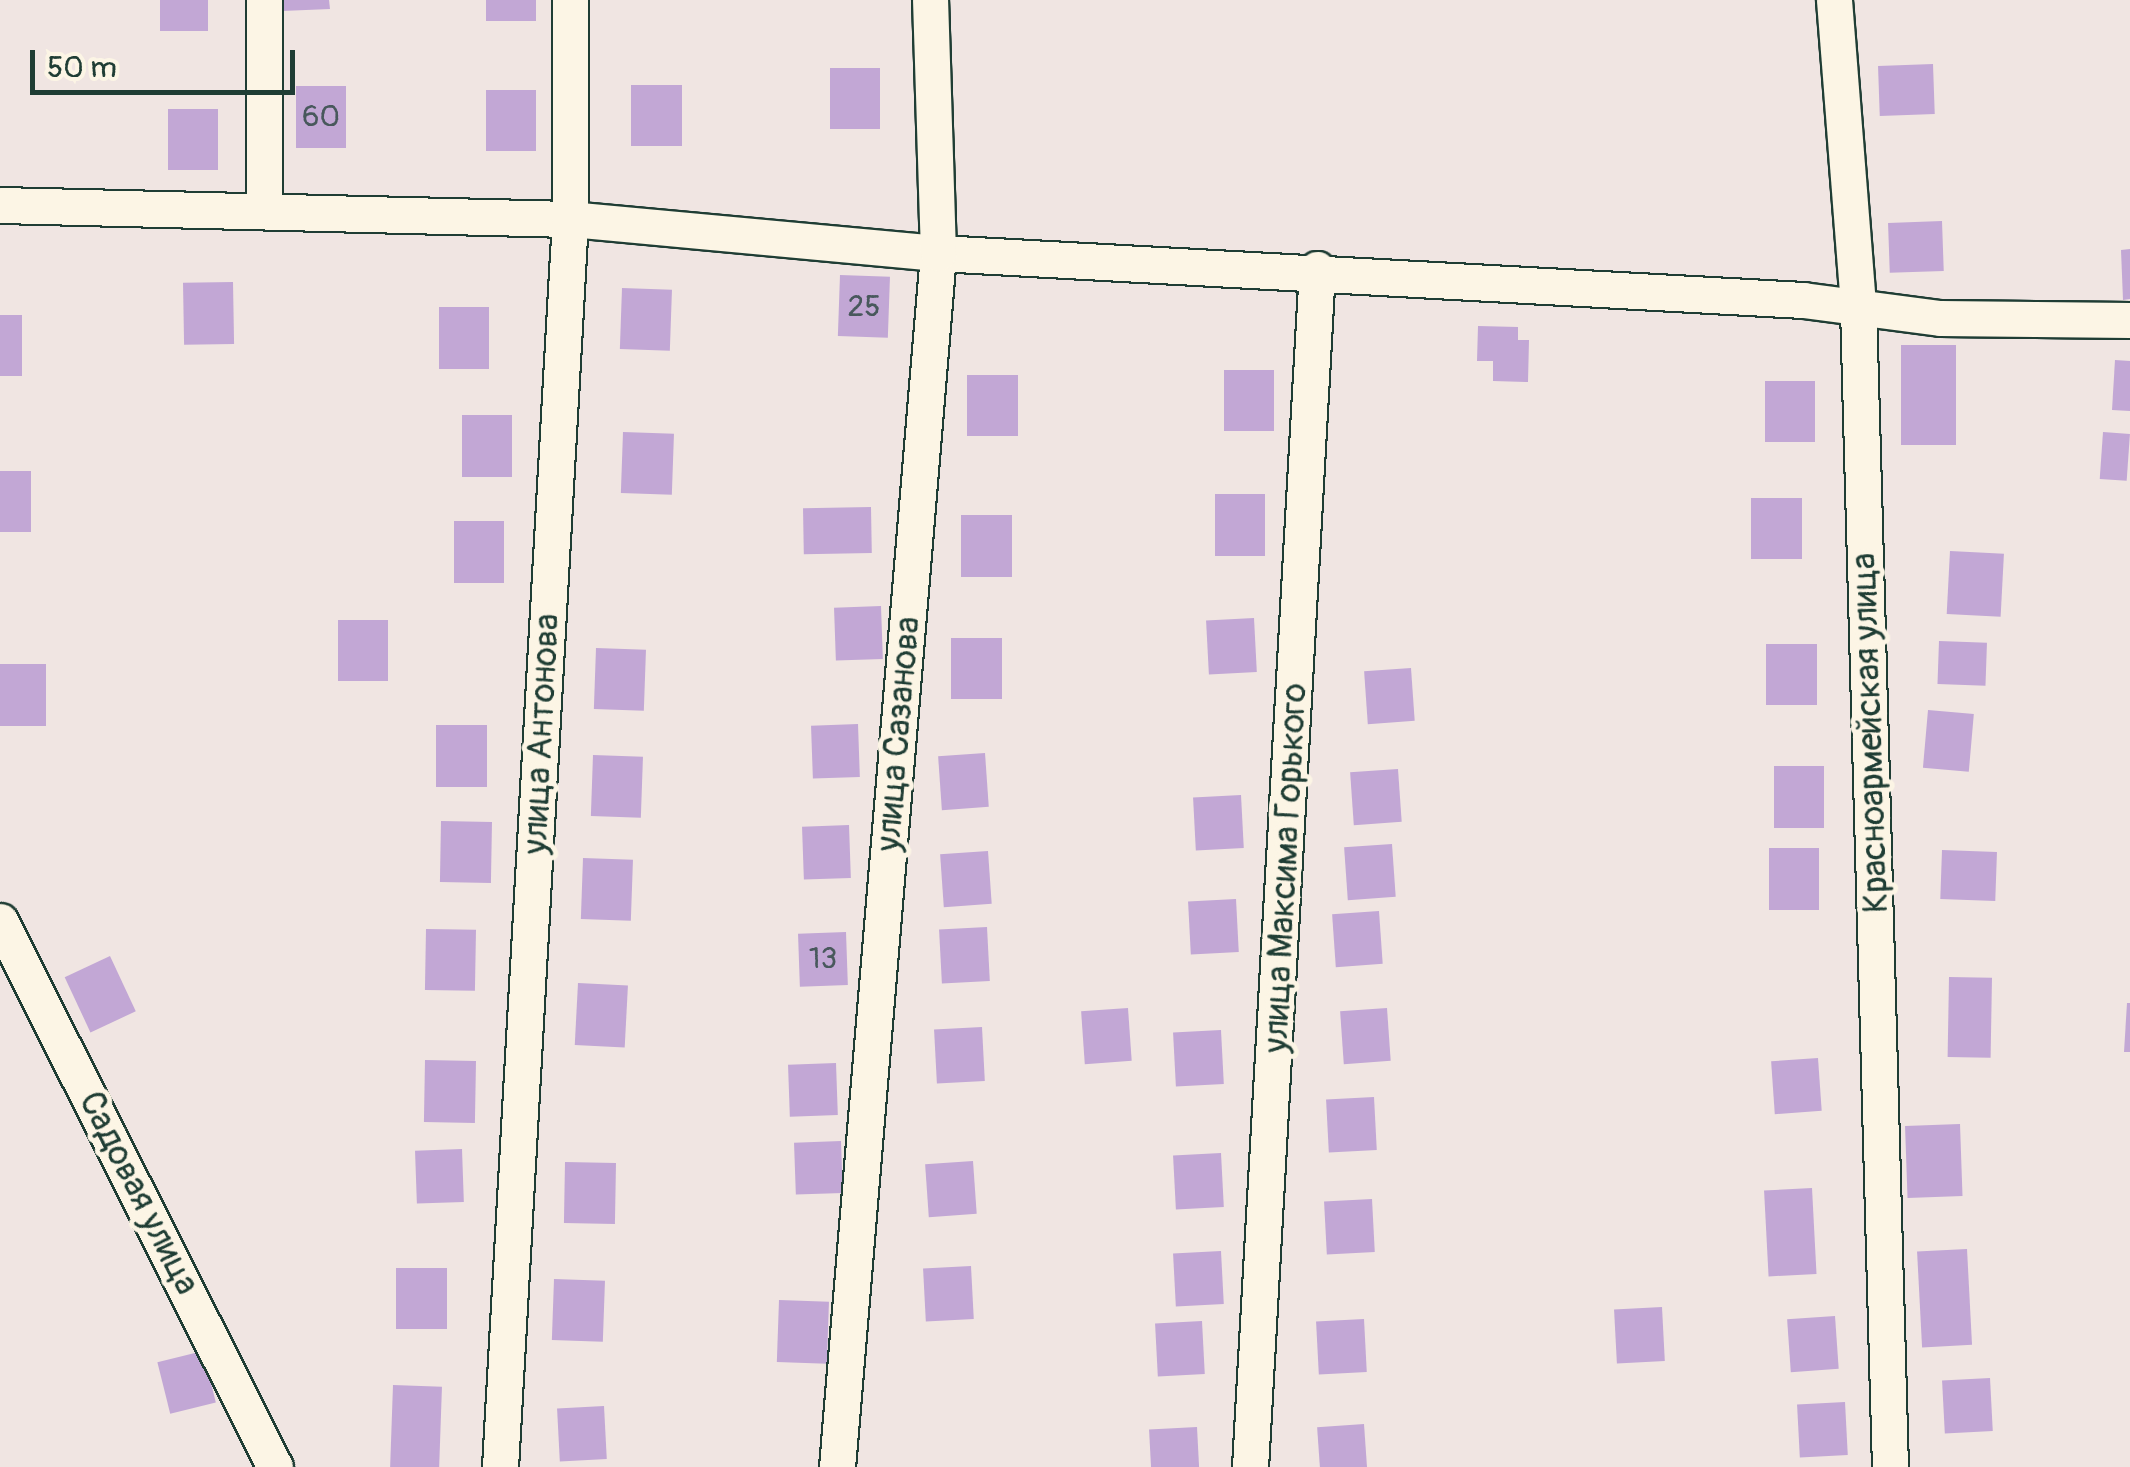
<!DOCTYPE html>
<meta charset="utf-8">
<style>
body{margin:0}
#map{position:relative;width:2130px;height:1467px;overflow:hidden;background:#f0e5e2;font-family:Pangolin,sans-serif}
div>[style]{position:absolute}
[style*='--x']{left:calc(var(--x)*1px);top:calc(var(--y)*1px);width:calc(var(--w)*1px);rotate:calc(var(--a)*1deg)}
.building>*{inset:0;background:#c2a7d5;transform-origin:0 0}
.roads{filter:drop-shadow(2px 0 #1f3d34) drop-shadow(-2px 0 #1f3d34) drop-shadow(0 2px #1f3d34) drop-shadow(0 -2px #1f3d34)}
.minor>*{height:35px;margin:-17.5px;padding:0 17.5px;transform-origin:17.5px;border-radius:17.5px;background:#fcf5e5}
span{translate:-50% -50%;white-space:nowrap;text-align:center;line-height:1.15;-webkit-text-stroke:10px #fcf5e5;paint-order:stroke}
.number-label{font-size:30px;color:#48585c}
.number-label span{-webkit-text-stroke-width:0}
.street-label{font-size:35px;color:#1f3d34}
.scale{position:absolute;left:30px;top:50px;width:265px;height:45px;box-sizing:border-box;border:5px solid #1f3d34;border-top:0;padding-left:12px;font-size:30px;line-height:35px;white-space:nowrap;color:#1f3d34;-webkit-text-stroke:8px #fcf5e5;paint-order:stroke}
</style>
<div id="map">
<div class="building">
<div style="left:160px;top:0;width:48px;height:31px"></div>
<div style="clip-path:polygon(282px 0,329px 0,330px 9px,282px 11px)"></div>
<div style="left:486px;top:0;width:50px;height:21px"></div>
<div style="left:1933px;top:64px;width:50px;height:55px;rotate:88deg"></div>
<div style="left:830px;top:68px;width:50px;height:61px"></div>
<div style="left:631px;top:85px;width:51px;height:61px"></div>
<div style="left:346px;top:86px;width:62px;height:50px;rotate:90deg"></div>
<div style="left:486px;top:90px;width:50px;height:61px"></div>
<div style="left:168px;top:109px;width:50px;height:61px"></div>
<div style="left:1942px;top:221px;width:50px;height:54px;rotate:88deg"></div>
<div style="clip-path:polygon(2130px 249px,2130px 299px,2123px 300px,2121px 250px)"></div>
<div style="left:840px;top:275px;width:50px;height:61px;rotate:2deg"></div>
<div style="left:233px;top:282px;width:62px;height:50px;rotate:89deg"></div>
<div style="left:622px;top:288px;width:50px;height:61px;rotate:2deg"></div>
<div style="left:439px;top:307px;width:50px;height:62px"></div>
<div style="left:0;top:315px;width:22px;height:61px"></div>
<div style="clip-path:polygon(1478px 326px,1518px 327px,1518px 340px,1529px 340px,1528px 382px,1493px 381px,1493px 361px,1477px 361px)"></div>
<div style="left:1901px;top:345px;width:55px;height:100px"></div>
<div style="clip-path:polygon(2115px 360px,2130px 361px,2130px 411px,2112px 410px)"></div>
<div style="left:1224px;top:370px;width:50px;height:61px"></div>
<div style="left:967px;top:375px;width:51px;height:61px"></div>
<div style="left:1765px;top:381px;width:50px;height:61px"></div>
<div style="left:462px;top:415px;width:50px;height:62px"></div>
<div style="left:623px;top:432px;width:51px;height:61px;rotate:2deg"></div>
<div style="left:2103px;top:432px;width:27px;height:47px;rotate:4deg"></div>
<div style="left:0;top:471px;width:31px;height:61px"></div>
<div style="left:1215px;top:494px;width:50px;height:62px"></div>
<div style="left:1751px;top:498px;width:51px;height:61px"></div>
<div style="left:871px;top:507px;width:46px;height:68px;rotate:89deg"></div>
<div style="left:961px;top:515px;width:51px;height:62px"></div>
<div style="left:454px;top:521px;width:50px;height:62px"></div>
<div style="left:1950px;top:551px;width:54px;height:63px;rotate:3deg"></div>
<div style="left:881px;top:606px;width:53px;height:47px;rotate:88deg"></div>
<div style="left:1254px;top:618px;width:54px;height:48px;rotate:87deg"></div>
<div style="left:338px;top:620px;width:50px;height:61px"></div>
<div style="left:1002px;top:638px;width:61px;height:51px;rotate:90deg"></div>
<div style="left:1939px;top:641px;width:48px;height:43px;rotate:2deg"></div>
<div style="left:1766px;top:644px;width:51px;height:61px"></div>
<div style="left:596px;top:648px;width:50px;height:61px;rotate:2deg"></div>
<div style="left:0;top:664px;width:46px;height:62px"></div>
<div style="left:1411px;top:668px;width:53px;height:47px;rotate:86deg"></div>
<div style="left:1928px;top:710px;width:46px;height:58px;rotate:5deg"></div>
<div style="left:858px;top:724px;width:53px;height:47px;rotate:88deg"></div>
<div style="left:436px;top:725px;width:51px;height:62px"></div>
<div style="left:985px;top:753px;width:54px;height:47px;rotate:86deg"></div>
<div style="left:593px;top:755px;width:50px;height:61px;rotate:2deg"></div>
<div style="left:1824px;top:766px;width:62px;height:50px;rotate:90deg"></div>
<div style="left:1398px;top:769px;width:53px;height:48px;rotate:86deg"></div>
<div style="left:1241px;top:795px;width:53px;height:48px;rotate:87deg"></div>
<div style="left:441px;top:821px;width:51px;height:61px;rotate:1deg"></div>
<div style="left:849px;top:825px;width:53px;height:47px;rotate:88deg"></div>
<div style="left:1392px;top:844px;width:53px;height:48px;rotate:86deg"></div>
<div style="left:1769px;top:848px;width:50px;height:62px"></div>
<div style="left:1942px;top:850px;width:55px;height:49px;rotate:2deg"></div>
<div style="left:988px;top:851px;width:53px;height:48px;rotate:86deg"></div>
<div style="left:583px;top:858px;width:50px;height:61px;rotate:2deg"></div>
<div style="left:1236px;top:899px;width:53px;height:48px;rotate:87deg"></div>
<div style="left:1379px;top:911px;width:53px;height:47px;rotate:86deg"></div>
<div style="left:987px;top:927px;width:54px;height:48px;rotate:87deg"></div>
<div style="left:426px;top:929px;width:50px;height:61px;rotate:1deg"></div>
<div style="left:846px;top:932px;width:53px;height:48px;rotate:88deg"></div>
<div style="left:110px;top:956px;width:61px;height:50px;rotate:65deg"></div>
<div style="left:1949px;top:977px;width:43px;height:80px;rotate:1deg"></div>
<div style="left:578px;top:983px;width:50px;height:62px;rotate:3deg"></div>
<div style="clip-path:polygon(2127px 1003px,2130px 1003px,2130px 1052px,2124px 1052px)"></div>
<div style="left:1128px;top:1008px;width:53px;height:47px;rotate:86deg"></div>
<div style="left:1387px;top:1008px;width:53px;height:47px;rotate:86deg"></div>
<div style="left:982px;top:1027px;width:54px;height:48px;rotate:87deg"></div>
<div style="left:1221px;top:1030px;width:54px;height:48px;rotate:87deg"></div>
<div style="left:1818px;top:1058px;width:53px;height:47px;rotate:86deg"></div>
<div style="left:425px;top:1060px;width:51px;height:62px;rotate:1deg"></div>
<div style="left:836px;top:1063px;width:52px;height:48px;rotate:88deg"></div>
<div style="left:1374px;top:1097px;width:53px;height:48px;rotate:87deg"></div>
<div style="left:1960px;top:1124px;width:72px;height:55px;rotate:88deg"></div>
<div style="left:841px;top:1141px;width:52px;height:47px;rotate:88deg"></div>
<div style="left:462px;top:1149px;width:53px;height:47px;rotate:88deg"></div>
<div style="left:1221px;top:1153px;width:54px;height:48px;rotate:87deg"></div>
<div style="left:973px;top:1161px;width:53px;height:48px;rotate:86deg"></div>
<div style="left:565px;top:1162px;width:51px;height:61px;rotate:1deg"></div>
<div style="left:1812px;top:1188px;width:86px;height:48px;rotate:87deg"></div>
<div style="left:1372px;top:1199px;width:53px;height:48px;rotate:87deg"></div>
<div style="left:1967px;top:1249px;width:96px;height:50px;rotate:87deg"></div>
<div style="left:1221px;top:1251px;width:53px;height:48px;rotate:87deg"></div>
<div style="left:971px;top:1266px;width:53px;height:48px;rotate:87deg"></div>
<div style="left:396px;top:1268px;width:51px;height:61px"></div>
<div style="left:554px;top:1279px;width:51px;height:61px;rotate:2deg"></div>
<div style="left:779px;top:1300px;width:50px;height:62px;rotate:2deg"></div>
<div style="left:1662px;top:1307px;width:54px;height:48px;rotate:87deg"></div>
<div style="left:1835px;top:1316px;width:53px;height:48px;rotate:86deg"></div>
<div style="left:1364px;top:1319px;width:53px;height:48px;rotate:87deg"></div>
<div style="left:1202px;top:1321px;width:53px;height:47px;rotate:87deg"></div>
<div style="left:203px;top:1351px;width:53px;height:47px;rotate:76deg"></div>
<div style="left:1990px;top:1378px;width:53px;height:48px;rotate:87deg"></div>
<div style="left:393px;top:1385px;width:49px;height:82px;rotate:2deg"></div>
<div style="left:1845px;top:1402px;width:53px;height:48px;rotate:87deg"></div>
<div style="left:604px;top:1406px;width:53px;height:47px;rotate:87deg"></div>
<div style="left:1364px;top:1424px;width:43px;height:47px;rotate:86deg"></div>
<div style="left:1197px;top:1427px;width:40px;height:48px;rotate:87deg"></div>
</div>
<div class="roads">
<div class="minor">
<div style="--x:1834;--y:0;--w:309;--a:85.5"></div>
<div style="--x:1858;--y:308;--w:1159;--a:88.42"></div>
<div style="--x:0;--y:205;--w:570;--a:1.41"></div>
<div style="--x:570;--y:219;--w:370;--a:5.3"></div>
<div style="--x:938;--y:253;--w:866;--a:3.11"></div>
<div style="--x:1803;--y:300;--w:138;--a:7.5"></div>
<div style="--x:1940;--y:318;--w:190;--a:0.6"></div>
<div style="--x:264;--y:210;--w:210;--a:-90"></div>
<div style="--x:0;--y:921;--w:611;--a:63.27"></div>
<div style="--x:500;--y:1467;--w:1250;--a:-86.79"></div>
<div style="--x:570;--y:219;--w:219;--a:-90"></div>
<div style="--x:837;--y:1467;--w:1218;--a:-85.24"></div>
<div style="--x:938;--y:253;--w:253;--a:-91.8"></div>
<div style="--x:1250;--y:1467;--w:1200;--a:-86.8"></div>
</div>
</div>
<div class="number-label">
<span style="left:321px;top:117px">60</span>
<span style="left:864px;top:307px">25</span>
<span style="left:823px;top:959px">13</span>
</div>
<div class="street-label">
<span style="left:1870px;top:733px;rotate:-92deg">Красноармейская улица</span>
<span style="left:541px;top:734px;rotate:-87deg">улица Антонова</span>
<span style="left:898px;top:734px;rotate:-85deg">улица Сазанова</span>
<span style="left:1285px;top:868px;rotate:-87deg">улица Максима Горького</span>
<span style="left:139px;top:1193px;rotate:63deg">Садовая улица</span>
</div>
<div class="scale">50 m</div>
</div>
